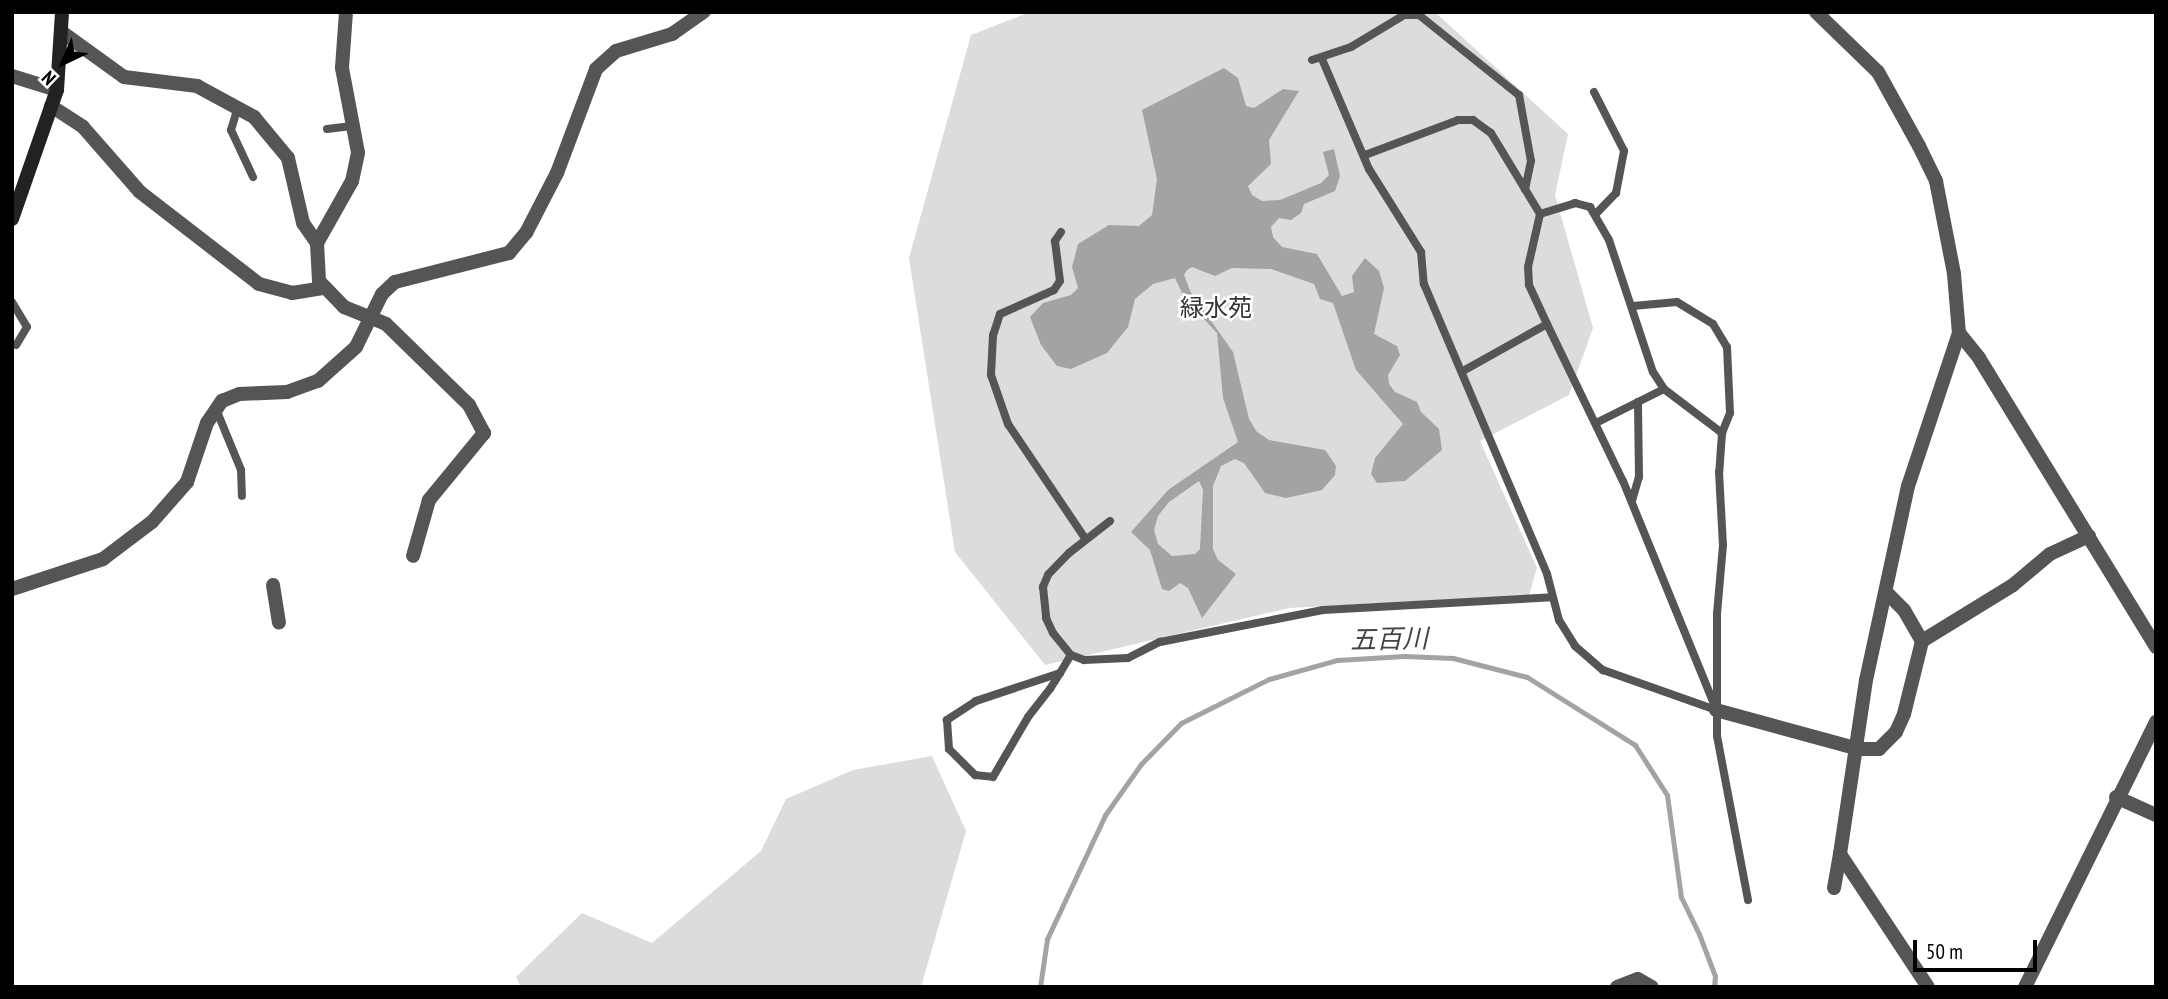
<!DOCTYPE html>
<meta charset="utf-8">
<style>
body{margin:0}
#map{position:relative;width:2168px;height:999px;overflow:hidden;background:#fff;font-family:"PT Sans Narrow","Noto Sans JP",sans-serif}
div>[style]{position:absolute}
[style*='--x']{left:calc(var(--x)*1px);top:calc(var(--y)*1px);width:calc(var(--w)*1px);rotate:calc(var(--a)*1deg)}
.green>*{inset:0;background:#dcdcdc}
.water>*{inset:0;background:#a3a3a3}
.stream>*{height:5px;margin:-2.5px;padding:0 2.5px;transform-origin:2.5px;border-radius:2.5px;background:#a3a3a3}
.lane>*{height:8px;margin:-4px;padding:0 4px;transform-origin:4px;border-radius:4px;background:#555}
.street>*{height:14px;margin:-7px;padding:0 7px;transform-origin:7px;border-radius:7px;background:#555}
.secondary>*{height:14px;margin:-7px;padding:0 7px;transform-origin:7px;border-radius:7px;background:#222}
span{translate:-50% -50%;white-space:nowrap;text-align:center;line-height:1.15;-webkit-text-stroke:5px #fff;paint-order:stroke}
.park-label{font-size:24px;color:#333}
.water-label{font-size:26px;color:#444;font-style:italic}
.frame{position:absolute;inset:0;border:14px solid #000;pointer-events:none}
.north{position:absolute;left:28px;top:28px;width:70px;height:70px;-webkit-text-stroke:5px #fff;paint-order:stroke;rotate:224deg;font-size:19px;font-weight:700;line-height:28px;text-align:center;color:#000}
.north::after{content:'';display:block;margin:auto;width:24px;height:32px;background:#000;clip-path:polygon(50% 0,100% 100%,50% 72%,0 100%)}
.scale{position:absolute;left:1913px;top:940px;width:124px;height:32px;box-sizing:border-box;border:4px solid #000;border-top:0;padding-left:9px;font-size:21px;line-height:24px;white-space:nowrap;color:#000;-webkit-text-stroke:5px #fff;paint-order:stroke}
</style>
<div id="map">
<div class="green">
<div style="clip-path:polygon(1030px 12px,1435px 12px,1568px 134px,1555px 195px,1593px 328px,1569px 395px,1480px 441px,1537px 568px,1529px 595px,1289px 608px,1045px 665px,955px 552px,909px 258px,971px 35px)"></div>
<div style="clip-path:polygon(932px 756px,966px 831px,921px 987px,521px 987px,516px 977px,582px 913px,652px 943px,761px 851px,786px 799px,853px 770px)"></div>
</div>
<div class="water">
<div style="clip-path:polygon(evenodd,1224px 68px,1238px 78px,1246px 106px,1254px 108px,1283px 89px,1299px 91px,1269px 140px,1271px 164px,1248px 186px,1252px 195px,1262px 201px,1280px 200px,1321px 183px,1329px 175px,1323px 152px,1334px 149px,1340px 176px,1335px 191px,1304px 204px,1301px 213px,1291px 220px,1279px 218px,1271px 227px,1273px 237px,1282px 247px,1317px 254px,1342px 296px,1354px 292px,1352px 276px,1365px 258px,1379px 271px,1384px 288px,1374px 334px,1397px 346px,1400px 355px,1388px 375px,1389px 384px,1395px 392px,1417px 402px,1421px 412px,1439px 429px,1442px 450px,1405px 481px,1377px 483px,1371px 474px,1375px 458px,1403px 424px,1356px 370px,1333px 303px,1320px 299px,1314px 284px,1271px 269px,1232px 268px,1215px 276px,1192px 267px,1187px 270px,1184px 275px,1190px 291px,1233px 352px,1249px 419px,1257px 432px,1269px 440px,1325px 450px,1336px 466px,1335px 475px,1322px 490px,1286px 498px,1265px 493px,1244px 463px,1235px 459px,1221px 466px,1213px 486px,1213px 549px,1218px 560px,1236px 574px,1202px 618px,1188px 588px,1180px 583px,1169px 591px,1162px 589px,1150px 550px,1131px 532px,1168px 490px,1238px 442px,1223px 398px,1217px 333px,1185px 299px,1175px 278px,1153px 284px,1135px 299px,1128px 327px,1107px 353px,1071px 369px,1057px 366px,1041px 345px,1030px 317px,1043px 303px,1071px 295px,1078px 288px,1072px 267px,1078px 244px,1109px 225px,1139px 226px,1152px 215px,1157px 179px,1142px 110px,1224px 68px,1199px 481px,1203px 490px,1200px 549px,1195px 554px,1172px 556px,1158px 544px,1154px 530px,1158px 516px,1169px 502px,1199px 481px)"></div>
</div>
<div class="stream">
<div style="--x:1040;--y:987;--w:49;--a:-81.7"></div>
<div style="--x:1047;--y:939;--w:137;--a:-64.9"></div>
<div style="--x:1105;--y:815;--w:62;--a:-54.8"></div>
<div style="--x:1141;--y:764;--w:57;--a:-45.7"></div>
<div style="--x:1181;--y:723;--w:98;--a:-26.6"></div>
<div style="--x:1269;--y:679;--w:71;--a:-15.6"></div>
<div style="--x:1337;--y:660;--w:67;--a:-3.4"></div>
<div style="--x:1404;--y:656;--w:49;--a:2.3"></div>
<div style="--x:1453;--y:658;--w:76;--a:14.4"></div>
<div style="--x:1527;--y:677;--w:128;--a:32.2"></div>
<div style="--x:1635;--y:745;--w:59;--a:57.4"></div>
<div style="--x:1667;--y:795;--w:103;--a:82.2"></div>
<div style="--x:1681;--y:897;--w:41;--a:64.1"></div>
<div style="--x:1699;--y:934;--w:45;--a:69.1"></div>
<div style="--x:1715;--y:976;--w:11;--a:95"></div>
</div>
<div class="lane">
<div style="--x:1322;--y:59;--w:120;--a:66.9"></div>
<div style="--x:1369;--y:169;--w:98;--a:57.9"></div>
<div style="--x:1421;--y:252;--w:32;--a:85"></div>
<div style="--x:1424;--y:284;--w:315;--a:67"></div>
<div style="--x:1547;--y:574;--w:48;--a:75.4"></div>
<div style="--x:1559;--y:620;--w:31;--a:58"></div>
<div style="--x:1575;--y:646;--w:37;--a:41"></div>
<div style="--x:1603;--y:670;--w:120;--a:19.5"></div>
<div style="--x:1312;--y:60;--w:41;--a:-18.4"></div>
<div style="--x:1351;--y:47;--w:62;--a:-31.1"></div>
<div style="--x:1404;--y:15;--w:15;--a:0"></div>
<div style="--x:1419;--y:15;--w:128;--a:38.7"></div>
<div style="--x:1519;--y:95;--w:67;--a:79.7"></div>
<div style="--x:1531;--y:161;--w:29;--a:102"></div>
<div style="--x:1594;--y:92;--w:66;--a:63"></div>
<div style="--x:1624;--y:151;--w:43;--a:100.8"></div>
<div style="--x:1616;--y:193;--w:28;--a:134"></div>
<div style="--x:238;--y:107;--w:24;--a:107"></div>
<div style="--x:231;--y:130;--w:52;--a:64.9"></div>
<div style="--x:327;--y:129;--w:25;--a:-7"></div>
<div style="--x:1365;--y:155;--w:99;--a:-20.6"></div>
<div style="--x:1458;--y:120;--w:15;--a:0"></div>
<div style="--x:1473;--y:120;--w:22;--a:36"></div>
<div style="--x:1491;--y:133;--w:95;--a:58.8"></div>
<div style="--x:1061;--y:232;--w:11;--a:124"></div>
<div style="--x:1055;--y:241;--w:40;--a:82.9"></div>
<div style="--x:1060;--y:281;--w:11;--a:124"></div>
<div style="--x:1054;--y:290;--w:59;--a:156"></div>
<div style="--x:1000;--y:314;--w:22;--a:108"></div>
<div style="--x:993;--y:335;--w:40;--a:92.9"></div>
<div style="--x:991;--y:375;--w:52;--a:70.9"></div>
<div style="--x:1008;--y:424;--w:138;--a:56"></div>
<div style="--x:12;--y:302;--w:29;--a:59"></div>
<div style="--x:27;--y:327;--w:21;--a:121"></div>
<div style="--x:1633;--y:306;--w:44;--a:-5.2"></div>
<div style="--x:1677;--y:302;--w:42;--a:31.4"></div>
<div style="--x:1713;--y:324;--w:27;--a:59"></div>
<div style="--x:1727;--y:347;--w:66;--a:87.4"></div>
<div style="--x:1730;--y:413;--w:22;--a:112"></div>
<div style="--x:1722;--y:433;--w:39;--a:94"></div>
<div style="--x:1719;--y:472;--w:73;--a:86.9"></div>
<div style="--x:1723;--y:545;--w:69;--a:95"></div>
<div style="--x:1717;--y:614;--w:122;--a:90"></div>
<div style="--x:1717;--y:736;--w:167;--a:79.3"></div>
<div style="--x:1547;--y:324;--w:43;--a:-114.8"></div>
<div style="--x:1529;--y:285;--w:18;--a:-93"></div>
<div style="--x:1528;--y:267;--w:54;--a:-77.2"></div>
<div style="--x:1540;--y:214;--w:37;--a:-17"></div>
<div style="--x:1575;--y:203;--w:16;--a:15"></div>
<div style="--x:1590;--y:207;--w:38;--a:60"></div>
<div style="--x:1609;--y:240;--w:139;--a:71.6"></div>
<div style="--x:1653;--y:372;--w:20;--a:57"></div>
<div style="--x:1664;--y:389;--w:73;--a:37.2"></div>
<div style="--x:1463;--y:371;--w:96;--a:-29.2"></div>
<div style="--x:1547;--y:324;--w:174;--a:64.2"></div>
<div style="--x:1623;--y:481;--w:241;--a:67.8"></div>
<div style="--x:216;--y:409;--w:66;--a:67.7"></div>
<div style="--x:241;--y:470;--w:26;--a:88"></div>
<div style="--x:1596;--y:423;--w:76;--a:-26.6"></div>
<div style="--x:1632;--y:501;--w:25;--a:-74"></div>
<div style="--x:1639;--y:477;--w:75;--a:-90.8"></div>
<div style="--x:1110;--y:521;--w:52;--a:142"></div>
<div style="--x:1069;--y:553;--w:30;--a:134"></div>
<div style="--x:1048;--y:575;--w:13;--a:113"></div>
<div style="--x:1043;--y:587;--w:31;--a:84"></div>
<div style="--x:1046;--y:618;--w:17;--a:65"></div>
<div style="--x:1053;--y:633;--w:28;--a:51"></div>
<div style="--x:1071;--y:655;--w:14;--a:21"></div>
<div style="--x:1084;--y:660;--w:44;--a:-2.6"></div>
<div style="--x:1128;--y:658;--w:36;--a:-27"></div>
<div style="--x:1160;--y:642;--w:166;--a:-11.1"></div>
<div style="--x:1323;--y:610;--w:230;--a:-3.2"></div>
<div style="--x:1060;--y:673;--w:89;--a:161.6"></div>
<div style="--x:976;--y:701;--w:35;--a:147"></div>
<div style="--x:947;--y:720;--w:29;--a:86"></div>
<div style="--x:949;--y:749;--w:37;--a:45"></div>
<div style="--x:975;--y:775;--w:18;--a:6"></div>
<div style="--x:993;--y:777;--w:69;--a:-59.7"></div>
<div style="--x:1028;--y:717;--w:36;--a:-52"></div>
<div style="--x:1050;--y:689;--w:19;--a:-58"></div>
<div style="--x:1060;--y:673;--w:21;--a:-59"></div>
</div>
<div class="street">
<div style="--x:346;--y:12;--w:56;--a:94.1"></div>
<div style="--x:342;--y:68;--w:86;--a:79.3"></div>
<div style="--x:358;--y:153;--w:29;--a:102"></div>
<div style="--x:352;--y:181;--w:71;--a:119.4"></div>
<div style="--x:317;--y:243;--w:38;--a:87"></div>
<div style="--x:319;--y:281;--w:36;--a:46"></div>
<div style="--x:344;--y:307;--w:45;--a:22"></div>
<div style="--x:386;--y:324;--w:116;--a:44.3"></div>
<div style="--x:469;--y:405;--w:32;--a:62"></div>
<div style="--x:484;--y:433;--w:87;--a:129.4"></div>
<div style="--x:429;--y:500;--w:58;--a:105.9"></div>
<div style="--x:1816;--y:12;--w:86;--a:44.1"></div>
<div style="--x:1878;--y:72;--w:85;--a:61"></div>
<div style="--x:1919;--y:146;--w:39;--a:64"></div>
<div style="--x:1936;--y:181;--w:95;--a:79"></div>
<div style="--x:1954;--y:274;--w:59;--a:85.2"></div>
<div style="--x:1959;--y:333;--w:161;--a:108.4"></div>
<div style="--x:1908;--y:486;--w:198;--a:102.2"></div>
<div style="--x:1866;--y:680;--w:176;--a:98.5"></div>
<div style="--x:1840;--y:854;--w:159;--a:56.5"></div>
<div style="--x:63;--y:33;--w:75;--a:35.8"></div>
<div style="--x:124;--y:77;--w:74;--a:7"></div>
<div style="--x:197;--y:86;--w:65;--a:28.5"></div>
<div style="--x:254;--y:117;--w:53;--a:50.3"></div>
<div style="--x:288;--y:158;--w:67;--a:77"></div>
<div style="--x:303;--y:223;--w:24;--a:55"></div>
<div style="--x:12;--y:76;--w:47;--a:17.3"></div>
<div style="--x:51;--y:106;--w:38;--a:33"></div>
<div style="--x:83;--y:127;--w:86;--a:48.8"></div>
<div style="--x:140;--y:192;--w:150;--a:37.7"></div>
<div style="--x:259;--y:284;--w:34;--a:15"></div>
<div style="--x:292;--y:293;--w:31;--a:-9"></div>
<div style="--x:1959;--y:333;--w:32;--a:51"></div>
<div style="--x:1979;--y:358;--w:339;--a:58.5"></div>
<div style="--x:273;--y:585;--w:38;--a:81"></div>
<div style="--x:12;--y:589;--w:96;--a:-18.2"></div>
<div style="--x:103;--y:559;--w:61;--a:-37.1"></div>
<div style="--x:152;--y:522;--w:53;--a:-48.8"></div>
<div style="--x:187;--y:482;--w:62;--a:-71.3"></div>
<div style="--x:207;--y:423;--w:27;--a:-56"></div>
<div style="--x:222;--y:401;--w:18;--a:-22"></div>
<div style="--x:239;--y:394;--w:48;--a:-2.4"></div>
<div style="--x:287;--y:392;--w:33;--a:-20"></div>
<div style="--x:318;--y:381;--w:51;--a:-41.8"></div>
<div style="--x:356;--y:347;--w:59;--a:-63.9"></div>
<div style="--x:382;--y:294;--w:18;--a:-43"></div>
<div style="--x:395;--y:282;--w:118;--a:-14.3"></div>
<div style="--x:509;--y:253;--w:26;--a:-50"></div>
<div style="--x:526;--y:233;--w:68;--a:-62.7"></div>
<div style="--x:557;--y:173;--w:111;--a:-69.4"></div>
<div style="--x:596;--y:69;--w:27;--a:-42"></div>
<div style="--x:616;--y:51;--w:59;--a:-16.9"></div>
<div style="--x:672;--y:34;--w:39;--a:-35"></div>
<div style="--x:1886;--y:592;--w:25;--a:45"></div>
<div style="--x:1904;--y:610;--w:36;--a:60"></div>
<div style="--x:1716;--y:710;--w:148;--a:15.3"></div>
<div style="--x:1859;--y:749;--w:20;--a:0"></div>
<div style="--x:1879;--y:749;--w:24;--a:-45"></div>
<div style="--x:1896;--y:732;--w:20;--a:-66"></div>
<div style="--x:1904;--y:714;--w:75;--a:-76.1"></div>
<div style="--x:1922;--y:641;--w:107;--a:-31.6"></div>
<div style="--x:2013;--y:585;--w:48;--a:-40"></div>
<div style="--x:2050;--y:554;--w:43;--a:-24.8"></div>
<div style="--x:2116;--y:797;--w:44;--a:24.2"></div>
<div style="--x:1834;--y:888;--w:35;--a:-80"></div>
<div style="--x:1617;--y:987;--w:22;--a:-21"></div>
<div style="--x:1638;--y:979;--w:16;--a:30"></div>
<div style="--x:2025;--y:987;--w:296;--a:-63.7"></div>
</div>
<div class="secondary">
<div style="--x:12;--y:219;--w:137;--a:-70.8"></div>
<div style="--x:57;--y:90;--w:78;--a:-86.3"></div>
</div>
<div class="park-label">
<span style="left:1216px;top:308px">緑水苑</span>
</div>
<div class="water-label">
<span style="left:1389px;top:639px;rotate:-1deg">五百川</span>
</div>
<div class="frame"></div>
<div class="north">N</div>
<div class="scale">50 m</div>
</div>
